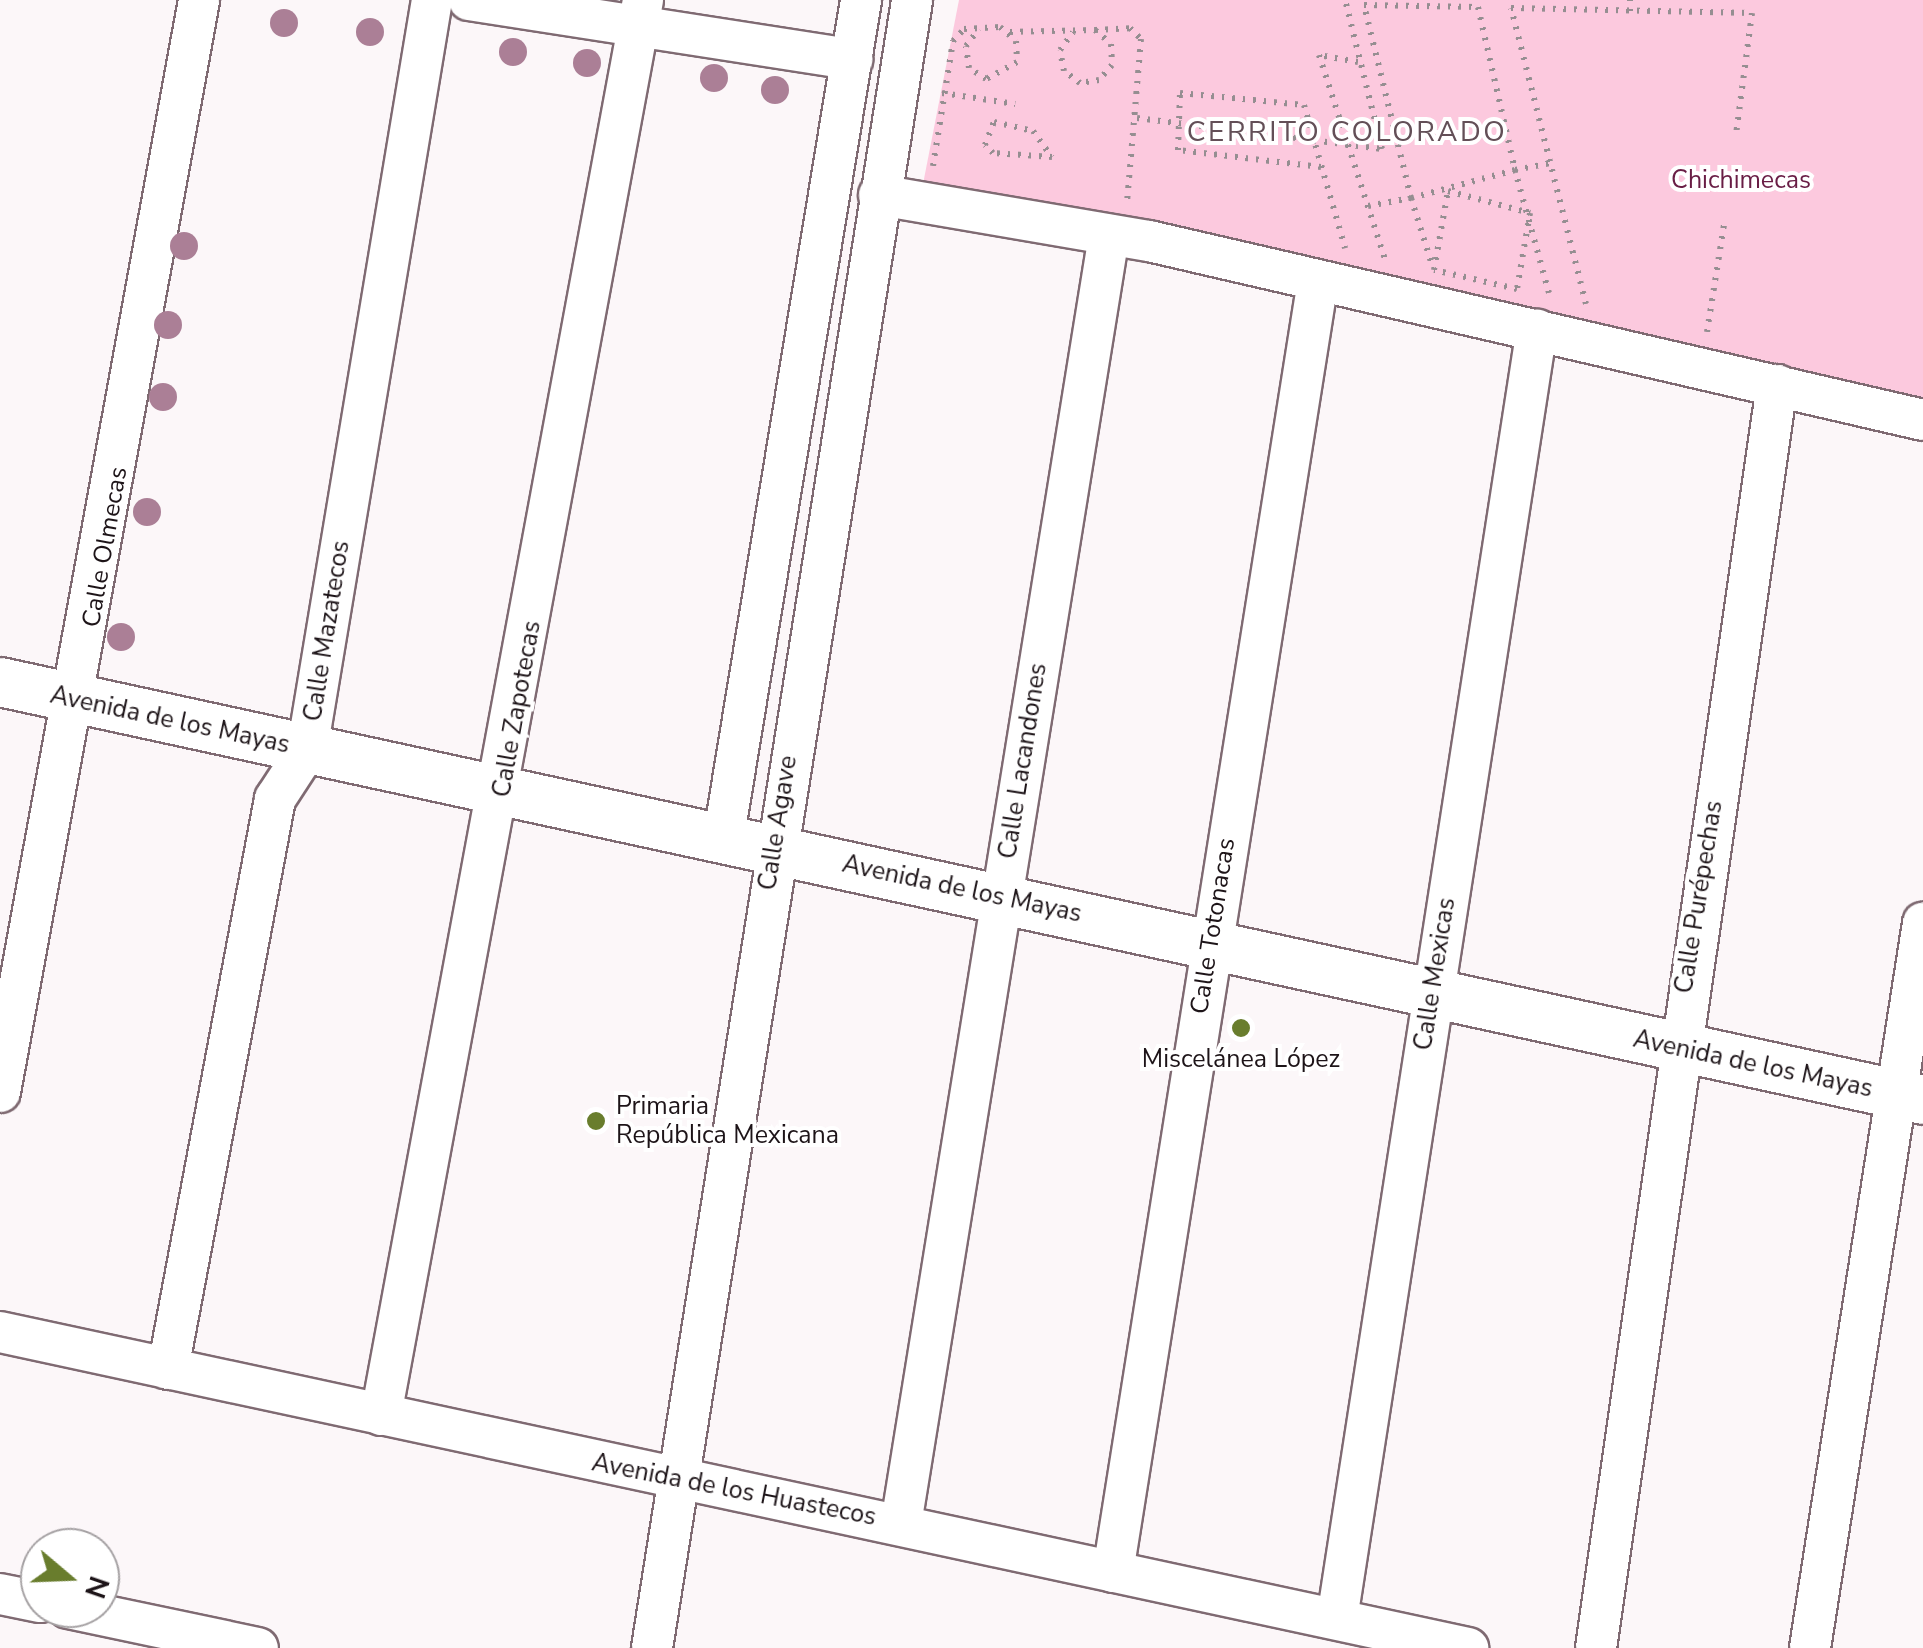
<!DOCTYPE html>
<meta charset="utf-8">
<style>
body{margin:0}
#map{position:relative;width:1923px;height:1648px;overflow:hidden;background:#fcf7f9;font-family:"Nunito Sans",sans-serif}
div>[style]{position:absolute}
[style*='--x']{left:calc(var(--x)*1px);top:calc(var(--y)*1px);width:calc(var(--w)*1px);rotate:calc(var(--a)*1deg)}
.green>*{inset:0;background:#fcc9de}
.path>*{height:6px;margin-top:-3px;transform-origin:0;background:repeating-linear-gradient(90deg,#958e91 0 2.5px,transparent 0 10.5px)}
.roads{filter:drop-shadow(2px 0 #7f6a72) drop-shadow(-2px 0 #7f6a72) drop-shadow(0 2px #7f6a72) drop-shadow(0 -2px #7f6a72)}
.minor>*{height:40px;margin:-20px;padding:0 20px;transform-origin:20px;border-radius:20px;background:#fff}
.tertiary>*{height:48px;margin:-24px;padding:0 24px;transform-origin:24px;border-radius:24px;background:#fff}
.trees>*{width:28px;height:28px;margin:-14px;border-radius:50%;background:#ab7f96}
.dots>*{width:28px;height:28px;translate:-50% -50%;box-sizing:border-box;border:5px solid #fff;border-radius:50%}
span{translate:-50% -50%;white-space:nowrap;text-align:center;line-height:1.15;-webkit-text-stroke:8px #fff;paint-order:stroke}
.park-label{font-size:25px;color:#691d45}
.street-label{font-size:25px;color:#1d1418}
.poi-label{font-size:25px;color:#1d1418}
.left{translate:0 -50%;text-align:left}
.neighbourhood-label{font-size:28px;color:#634f57;letter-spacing:2.5px}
.north{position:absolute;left:20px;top:1528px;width:100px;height:100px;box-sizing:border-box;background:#fff;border:2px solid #a5a1a3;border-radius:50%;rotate:109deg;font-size:28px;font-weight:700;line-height:40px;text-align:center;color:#1d1418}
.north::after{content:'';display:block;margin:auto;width:35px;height:45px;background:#697d2d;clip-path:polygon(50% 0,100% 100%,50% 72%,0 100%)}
</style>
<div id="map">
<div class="green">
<div style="clip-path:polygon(959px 0,1923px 0,1923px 402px,923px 184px)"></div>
</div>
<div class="path">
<div style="--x:1364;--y:5;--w:114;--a:1"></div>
<div style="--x:1478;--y:7;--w:167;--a:77.2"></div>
<div style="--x:1515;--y:170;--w:108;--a:164.9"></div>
<div style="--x:1411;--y:198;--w:199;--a:-103.7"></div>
<div style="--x:1630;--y:11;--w:11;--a:-90"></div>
<div style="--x:1095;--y:30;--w:35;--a:-3"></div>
<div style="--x:1130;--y:28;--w:16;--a:45"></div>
<div style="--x:1141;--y:39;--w:164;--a:94.9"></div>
<div style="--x:1010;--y:32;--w:85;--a:-1.3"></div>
<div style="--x:1095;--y:30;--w:21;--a:41"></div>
<div style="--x:1111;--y:44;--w:21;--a:87"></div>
<div style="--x:1112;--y:65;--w:20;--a:131"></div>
<div style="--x:1099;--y:80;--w:19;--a:171"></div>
<div style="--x:1080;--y:83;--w:20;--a:-143"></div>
<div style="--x:1064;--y:71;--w:21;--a:-101"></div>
<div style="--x:1060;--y:50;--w:22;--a:-54"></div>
<div style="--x:1358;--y:62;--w:40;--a:-170"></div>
<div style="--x:1319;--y:55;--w:214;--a:72.1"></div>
<div style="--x:942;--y:93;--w:74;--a:8.6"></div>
<div style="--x:1137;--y:118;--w:247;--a:7.2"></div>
<div style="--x:1382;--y:149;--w:154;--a:-103.9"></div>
<div style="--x:994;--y:122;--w:40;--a:13"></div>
<div style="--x:1033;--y:131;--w:32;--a:54"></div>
<div style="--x:1052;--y:157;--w:59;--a:-176.1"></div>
<div style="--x:993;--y:153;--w:11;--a:-135"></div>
<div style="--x:985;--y:145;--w:25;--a:-69"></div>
<div style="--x:933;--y:166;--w:127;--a:-80.9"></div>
<div style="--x:953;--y:41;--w:16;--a:-47"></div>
<div style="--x:964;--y:29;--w:36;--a:-3"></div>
<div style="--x:1000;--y:27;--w:21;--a:41"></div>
<div style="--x:1016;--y:41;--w:21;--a:87"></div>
<div style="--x:1017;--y:62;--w:35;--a:151"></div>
<div style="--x:986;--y:79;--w:20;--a:-147"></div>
<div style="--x:969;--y:68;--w:22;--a:-98"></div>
<div style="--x:966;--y:46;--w:21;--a:-53"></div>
<div style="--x:1321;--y:167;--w:144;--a:-173.2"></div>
<div style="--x:1178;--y:150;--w:57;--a:-88"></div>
<div style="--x:1180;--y:93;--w:125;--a:5.5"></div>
<div style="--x:1304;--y:105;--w:149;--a:74"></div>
<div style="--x:1448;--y:191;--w:85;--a:15"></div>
<div style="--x:1530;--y:213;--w:77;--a:99.7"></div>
<div style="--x:1517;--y:289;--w:85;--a:-167.1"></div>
<div style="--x:1434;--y:270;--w:80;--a:-80"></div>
<div style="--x:1368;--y:206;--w:44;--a:-10.5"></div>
<div style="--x:1411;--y:198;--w:70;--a:72.6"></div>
<div style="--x:1549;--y:293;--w:128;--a:-105.5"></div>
<div style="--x:1515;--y:170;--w:36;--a:-11"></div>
<div style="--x:1586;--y:304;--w:305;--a:-104.2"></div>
<div style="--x:1511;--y:8;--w:241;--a:1.2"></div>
<div style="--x:1752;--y:13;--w:123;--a:97.5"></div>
<div style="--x:1707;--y:332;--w:108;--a:-81"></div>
</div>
<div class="roads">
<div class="minor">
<div style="--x:469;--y:0;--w:388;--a:8.8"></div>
<div style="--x:879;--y:195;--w:274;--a:9.7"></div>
<div style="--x:1149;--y:241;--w:794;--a:13.02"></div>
<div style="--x:724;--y:835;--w:846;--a:-80.68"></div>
<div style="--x:0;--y:1092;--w:1110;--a:-79.67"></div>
<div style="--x:0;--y:1332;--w:1502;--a:12.15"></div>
<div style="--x:168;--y:1369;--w:580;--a:-79.37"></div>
<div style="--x:275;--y:799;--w:59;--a:-56.9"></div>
<div style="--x:307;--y:750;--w:760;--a:-80.54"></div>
<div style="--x:381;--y:1415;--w:1439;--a:-79.51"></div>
<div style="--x:901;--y:1524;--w:1306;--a:-80.83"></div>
<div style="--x:1113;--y:1572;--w:1308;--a:-80.98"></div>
<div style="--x:0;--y:1594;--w:41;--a:11.3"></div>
<div style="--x:68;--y:1608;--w:194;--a:11.9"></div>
<div style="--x:1337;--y:1619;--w:1305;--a:-81.19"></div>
<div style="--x:652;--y:1648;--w:1668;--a:-81.03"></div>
<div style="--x:1596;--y:1648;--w:1276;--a:-81.84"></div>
<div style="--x:1810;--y:1648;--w:734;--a:-81.14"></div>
</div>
<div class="tertiary">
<div style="--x:0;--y:682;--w:1968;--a:12.26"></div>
</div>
</div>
<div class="trees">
<div style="left:284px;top:23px"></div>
<div style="left:370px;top:32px"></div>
<div style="left:513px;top:52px"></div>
<div style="left:587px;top:63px"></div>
<div style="left:714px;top:78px"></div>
<div style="left:775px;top:90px"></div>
<div style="left:184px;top:246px"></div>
<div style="left:168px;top:325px"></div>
<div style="left:163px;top:397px"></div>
<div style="left:147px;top:512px"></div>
<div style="left:121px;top:637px"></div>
</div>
<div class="dots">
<div style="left:1241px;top:1028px;background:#697d2d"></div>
<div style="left:596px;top:1121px;background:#697d2d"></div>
</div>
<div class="park-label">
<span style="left:1741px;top:180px">Chichimecas</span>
</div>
<div class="street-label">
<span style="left:105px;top:547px;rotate:-80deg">Calle Olmecas</span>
<span style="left:327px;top:631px;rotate:-81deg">Calle Mazatecos</span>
<span style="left:517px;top:709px;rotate:-80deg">Calle Zapotecas</span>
<span style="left:170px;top:720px;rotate:12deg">Avenida de los Mayas</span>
<span style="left:1023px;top:761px;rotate:-81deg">Calle Lacandones</span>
<span style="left:778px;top:823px;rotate:-81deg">Calle Agave</span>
<span style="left:962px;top:889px;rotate:12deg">Avenida de los Mayas</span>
<span style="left:1699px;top:897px;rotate:-81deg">Calle Purépechas</span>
<span style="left:1213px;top:926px;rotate:-81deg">Calle Totonacas</span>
<span style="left:1435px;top:974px;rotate:-81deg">Calle Mexicas</span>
<span style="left:1753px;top:1064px;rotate:12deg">Avenida de los Mayas</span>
<span style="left:734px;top:1490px;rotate:11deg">Avenida de los Huastecos</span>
</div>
<div class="poi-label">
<span style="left:1241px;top:1059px">Miscelánea López</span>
<span class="left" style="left:616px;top:1121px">Primaria<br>República Mexicana</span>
</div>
<div class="neighbourhood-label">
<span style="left:1347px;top:132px">CERRITO COLORADO</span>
</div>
<div class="north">N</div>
</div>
